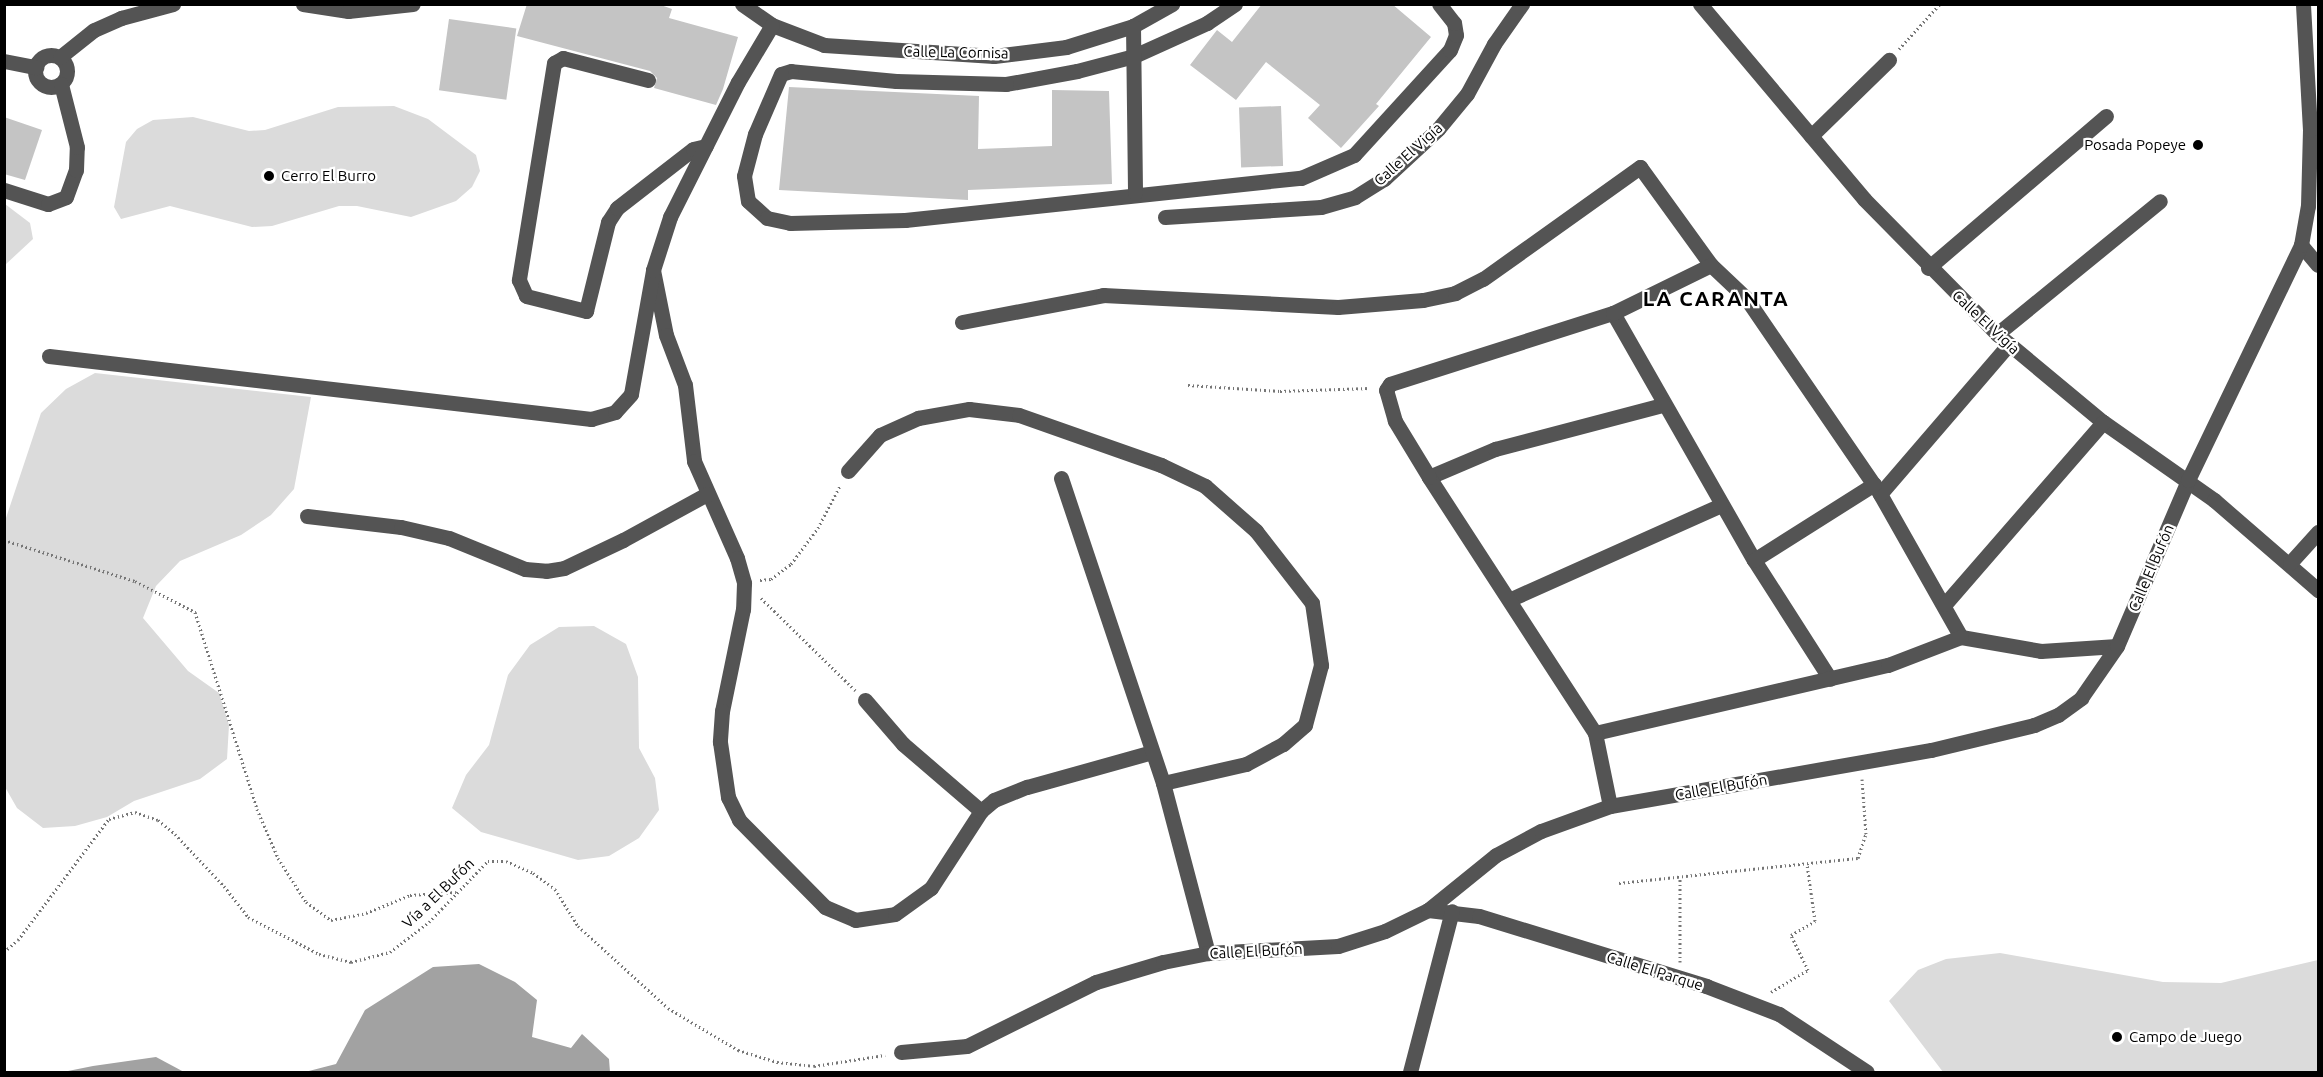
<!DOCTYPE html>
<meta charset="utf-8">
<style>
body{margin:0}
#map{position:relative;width:2323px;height:1077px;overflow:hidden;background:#fff;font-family:Ubuntu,sans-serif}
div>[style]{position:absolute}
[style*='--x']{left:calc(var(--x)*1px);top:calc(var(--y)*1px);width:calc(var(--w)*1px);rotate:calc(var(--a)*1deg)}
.green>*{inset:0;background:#dbdbdb}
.water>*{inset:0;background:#a2a2a2}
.building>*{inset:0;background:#c4c4c4;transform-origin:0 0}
.path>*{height:3px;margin-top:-1.5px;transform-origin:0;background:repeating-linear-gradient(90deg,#767676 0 1.5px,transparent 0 4.5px)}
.minor>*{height:15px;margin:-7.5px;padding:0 7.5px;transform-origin:7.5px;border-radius:7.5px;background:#545454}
.minor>.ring{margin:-7.5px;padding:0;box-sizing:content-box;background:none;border:15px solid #545454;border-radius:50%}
.dots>*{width:16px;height:16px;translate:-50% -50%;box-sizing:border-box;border:3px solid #fff;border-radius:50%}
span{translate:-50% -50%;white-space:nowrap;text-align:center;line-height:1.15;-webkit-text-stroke:4.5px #fff;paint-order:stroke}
.street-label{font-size:15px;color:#000}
.poi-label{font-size:15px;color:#000}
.right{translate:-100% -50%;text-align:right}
.left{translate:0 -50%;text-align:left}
.district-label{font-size:21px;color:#000;font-weight:700;letter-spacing:1.5px}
.frame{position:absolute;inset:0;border:6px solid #000;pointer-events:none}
</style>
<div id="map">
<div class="green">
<div style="clip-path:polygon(394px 106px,428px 119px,476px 155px,480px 171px,472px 187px,456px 201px,411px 217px,357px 206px,339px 206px,272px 226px,252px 227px,170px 206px,121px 219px,114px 207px,126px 142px,137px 129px,153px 120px,193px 117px,249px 131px,265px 130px,338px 107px)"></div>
<div style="clip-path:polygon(5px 204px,30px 223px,33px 239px,5px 265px)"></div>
<div style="clip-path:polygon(95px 373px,311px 397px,294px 489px,271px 515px,241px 535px,180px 561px,156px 586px,143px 618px,188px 671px,219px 693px,229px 725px,227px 759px,200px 779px,134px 801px,107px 817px,75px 826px,43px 828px,17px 808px,5px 787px,5px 521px,41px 413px,66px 389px)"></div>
<div style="clip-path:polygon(594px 626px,626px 644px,638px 677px,639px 748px,655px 778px,659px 810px,639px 838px,609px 856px,578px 860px,481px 832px,452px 808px,466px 775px,489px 745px,508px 675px,530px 645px,559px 627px)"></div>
<div style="clip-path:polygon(2000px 953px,2163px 982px,2221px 983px,2318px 960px,2318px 1072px,1943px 1072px,1889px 1001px,1918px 970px,1946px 959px)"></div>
</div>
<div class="water">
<div style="clip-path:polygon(479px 964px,515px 982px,537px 1000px,532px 1037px,571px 1048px,582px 1034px,609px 1059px,610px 1072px,305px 1072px,336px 1064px,365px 1010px,433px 967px)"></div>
<div style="clip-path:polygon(156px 1057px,184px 1072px,63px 1072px,93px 1066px)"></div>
</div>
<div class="building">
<div style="clip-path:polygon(527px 4px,658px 4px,672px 9px,669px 18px,738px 37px,723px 89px,716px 105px,654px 88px,657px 78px,650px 71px,517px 36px)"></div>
<div style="clip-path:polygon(1262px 4px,1392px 4px,1431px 37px,1376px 104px,1379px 106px,1341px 148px,1308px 118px,1320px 105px,1266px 62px,1236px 100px,1190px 65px,1217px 30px,1232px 42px)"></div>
<div style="left:449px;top:19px;width:68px;height:72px;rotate:8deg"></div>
<div style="clip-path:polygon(789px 87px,979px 96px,978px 149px,1052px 146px,1052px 90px,1109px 91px,1112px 184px,968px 190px,968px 200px,779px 190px)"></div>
<div style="left:1281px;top:106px;width:60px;height:42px;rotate:88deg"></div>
<div style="clip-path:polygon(4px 117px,42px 130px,25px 180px,4px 174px)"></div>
</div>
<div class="path">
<div style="--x:1899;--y:49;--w:61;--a:-47.7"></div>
<div style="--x:1188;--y:385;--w:92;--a:3.7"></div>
<div style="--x:1280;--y:391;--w:90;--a:-1.9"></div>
<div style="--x:4;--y:540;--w:137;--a:17.4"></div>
<div style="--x:135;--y:581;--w:68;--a:27.3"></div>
<div style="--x:195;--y:612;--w:207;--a:72.5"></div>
<div style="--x:257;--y:809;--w:53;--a:66.8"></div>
<div style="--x:278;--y:858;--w:52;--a:57.5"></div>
<div style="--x:306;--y:902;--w:31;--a:36"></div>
<div style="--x:331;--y:920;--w:36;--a:-11"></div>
<div style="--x:366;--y:913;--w:48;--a:-22.2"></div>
<div style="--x:410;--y:895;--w:46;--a:-3.7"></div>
<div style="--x:760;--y:580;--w:11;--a:-5"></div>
<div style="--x:771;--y:579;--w:25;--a:-37"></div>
<div style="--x:791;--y:564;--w:45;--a:-53.1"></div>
<div style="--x:818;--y:528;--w:47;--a:-62.4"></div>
<div style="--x:761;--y:598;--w:132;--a:44.4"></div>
<div style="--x:1619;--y:883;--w:240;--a:-6"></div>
<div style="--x:1858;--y:858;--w:25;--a:-72"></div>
<div style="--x:1866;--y:834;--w:55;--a:-94.2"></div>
<div style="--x:4;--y:952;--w:18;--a:-41"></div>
<div style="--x:18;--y:940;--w:151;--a:-53.1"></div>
<div style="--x:109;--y:819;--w:27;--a:-15"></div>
<div style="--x:135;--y:812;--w:24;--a:19"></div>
<div style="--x:158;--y:820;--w:22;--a:39"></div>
<div style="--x:175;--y:834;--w:71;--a:46.7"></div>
<div style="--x:224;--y:886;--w:39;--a:52"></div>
<div style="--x:248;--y:917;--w:80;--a:27.5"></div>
<div style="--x:319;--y:954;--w:33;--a:14"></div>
<div style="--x:351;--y:962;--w:40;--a:-14.4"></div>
<div style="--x:390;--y:952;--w:49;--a:-37.6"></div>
<div style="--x:429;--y:922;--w:85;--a:-46"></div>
<div style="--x:488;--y:861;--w:18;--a:0"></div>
<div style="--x:506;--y:861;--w:30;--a:24"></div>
<div style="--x:533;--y:873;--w:27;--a:36"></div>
<div style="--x:555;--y:889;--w:44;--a:58.1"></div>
<div style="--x:578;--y:926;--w:122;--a:42.3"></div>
<div style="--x:668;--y:1008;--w:82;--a:31"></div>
<div style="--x:738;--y:1050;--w:41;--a:17.1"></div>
<div style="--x:777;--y:1062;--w:37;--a:6"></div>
<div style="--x:814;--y:1066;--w:72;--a:-8.8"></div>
<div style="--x:1680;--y:962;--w:85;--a:-90"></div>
<div style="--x:1771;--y:992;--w:43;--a:-30.7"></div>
<div style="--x:1808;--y:970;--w:39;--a:-116"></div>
<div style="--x:1791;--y:935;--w:28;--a:-30"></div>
<div style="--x:1815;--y:921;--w:58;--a:-98"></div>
</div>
<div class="minor">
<div style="--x:303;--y:4;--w:46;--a:8.8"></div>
<div style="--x:348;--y:11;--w:65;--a:-6.1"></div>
<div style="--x:742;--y:4;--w:37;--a:35"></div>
<div style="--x:772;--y:25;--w:56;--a:21"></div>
<div style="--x:824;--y:45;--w:170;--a:3.7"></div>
<div style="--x:994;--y:56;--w:73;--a:-7.1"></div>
<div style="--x:1066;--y:47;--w:70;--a:-17.4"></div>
<div style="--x:1133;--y:26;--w:45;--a:-29.4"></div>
<div style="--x:1235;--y:4;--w:34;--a:146"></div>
<div style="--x:1207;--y:23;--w:80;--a:155.7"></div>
<div style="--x:1134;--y:56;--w:59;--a:165.3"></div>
<div style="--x:1077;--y:71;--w:72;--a:169.6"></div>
<div style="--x:1006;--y:84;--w:110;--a:-178.4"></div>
<div style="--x:896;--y:81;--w:105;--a:-174.6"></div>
<div style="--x:791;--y:71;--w:10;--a:163"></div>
<div style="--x:781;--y:74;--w:65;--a:113.4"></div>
<div style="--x:755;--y:134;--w:43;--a:104.7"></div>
<div style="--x:744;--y:176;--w:25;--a:81"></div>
<div style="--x:748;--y:201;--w:25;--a:42"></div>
<div style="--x:767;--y:218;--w:24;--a:12"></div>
<div style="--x:790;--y:223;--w:115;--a:-1.5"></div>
<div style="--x:905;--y:220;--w:398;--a:-6.1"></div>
<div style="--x:1301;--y:178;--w:58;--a:-23.5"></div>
<div style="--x:1354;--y:155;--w:142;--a:-47.6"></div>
<div style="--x:1450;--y:50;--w:16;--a:-68"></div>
<div style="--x:1456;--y:35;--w:12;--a:-99"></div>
<div style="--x:1454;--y:23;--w:24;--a:-128"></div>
<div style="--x:1700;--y:4;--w:255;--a:49.9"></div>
<div style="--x:1864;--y:199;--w:190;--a:45.4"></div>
<div style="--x:1997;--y:334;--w:138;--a:39.7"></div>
<div style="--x:2103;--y:422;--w:136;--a:35.1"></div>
<div style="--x:2214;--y:500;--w:138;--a:40.9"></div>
<div style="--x:1133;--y:26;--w:167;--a:89.3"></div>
<div class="ring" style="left:35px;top:55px;width:17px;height:17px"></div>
<div style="--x:60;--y:57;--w:43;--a:-38.5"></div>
<div style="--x:94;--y:30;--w:30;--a:-24"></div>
<div style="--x:121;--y:18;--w:54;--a:-15.1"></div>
<div style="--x:4;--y:61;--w:33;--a:11"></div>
<div style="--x:648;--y:80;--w:88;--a:-165.5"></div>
<div style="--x:563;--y:58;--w:10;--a:151"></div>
<div style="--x:554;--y:63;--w:220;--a:99.2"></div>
<div style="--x:519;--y:280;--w:17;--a:66"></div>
<div style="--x:526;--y:296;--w:62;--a:14"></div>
<div style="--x:586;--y:311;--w:92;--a:-76.1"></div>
<div style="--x:608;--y:222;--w:17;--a:-57"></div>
<div style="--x:617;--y:208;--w:96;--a:-37.8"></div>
<div style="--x:693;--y:149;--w:13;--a:-13"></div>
<div style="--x:1811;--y:136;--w:109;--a:-44.3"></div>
<div style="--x:4;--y:190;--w:46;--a:17.7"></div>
<div style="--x:48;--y:204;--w:19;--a:-21"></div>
<div style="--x:66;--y:197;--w:29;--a:-70"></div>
<div style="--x:76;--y:170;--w:23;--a:-88"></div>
<div style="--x:77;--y:147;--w:65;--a:-104.3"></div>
<div style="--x:1165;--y:217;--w:156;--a:-3.7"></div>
<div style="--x:1321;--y:207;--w:35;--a:-16"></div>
<div style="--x:1355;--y:197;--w:34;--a:-32"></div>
<div style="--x:1384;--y:179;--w:74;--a:-42.8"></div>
<div style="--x:1438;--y:129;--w:45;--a:-50.4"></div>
<div style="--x:1467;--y:94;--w:57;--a:-61.6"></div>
<div style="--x:1494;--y:44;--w:49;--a:-55"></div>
<div style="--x:2301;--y:245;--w:26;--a:50"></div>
<div style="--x:1928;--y:268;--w:234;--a:-40.5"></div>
<div style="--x:653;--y:270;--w:66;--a:78.7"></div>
<div style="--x:666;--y:335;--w:53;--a:69.2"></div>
<div style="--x:685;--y:385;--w:77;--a:83.2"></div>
<div style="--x:694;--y:461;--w:106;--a:66.1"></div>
<div style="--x:737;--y:558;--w:26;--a:74"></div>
<div style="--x:744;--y:583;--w:26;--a:92"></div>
<div style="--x:743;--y:609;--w:104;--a:101.6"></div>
<div style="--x:722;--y:711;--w:31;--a:94"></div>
<div style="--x:720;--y:742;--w:56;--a:81.7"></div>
<div style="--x:728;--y:797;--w:25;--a:64"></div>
<div style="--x:739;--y:820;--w:122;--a:45.3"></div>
<div style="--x:825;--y:907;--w:33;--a:23"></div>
<div style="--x:855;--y:920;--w:40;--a:-8.5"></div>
<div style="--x:895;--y:914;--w:44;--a:-35.8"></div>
<div style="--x:931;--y:888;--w:92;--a:-57"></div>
<div style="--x:981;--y:811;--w:17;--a:-40"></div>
<div style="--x:994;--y:800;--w:35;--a:-22"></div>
<div style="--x:1027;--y:787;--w:130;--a:-15.6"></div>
<div style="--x:1613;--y:313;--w:284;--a:60.3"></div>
<div style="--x:1754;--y:560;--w:141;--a:57.4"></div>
<div style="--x:962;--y:322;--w:144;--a:-10.8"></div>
<div style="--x:1103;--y:295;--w:235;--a:2.9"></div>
<div style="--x:1338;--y:307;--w:85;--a:-4.7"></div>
<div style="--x:1423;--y:300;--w:33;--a:-12"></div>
<div style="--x:1455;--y:293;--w:31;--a:-27"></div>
<div style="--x:1483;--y:279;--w:193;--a:-35.5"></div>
<div style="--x:1640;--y:167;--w:121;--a:54.1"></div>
<div style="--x:1711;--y:265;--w:48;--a:43.3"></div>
<div style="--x:1746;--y:298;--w:237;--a:55.6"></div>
<div style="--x:1880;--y:494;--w:164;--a:60.5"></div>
<div style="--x:1961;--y:637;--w:81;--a:9.9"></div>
<div style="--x:2041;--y:651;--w:76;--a:-3.8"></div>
<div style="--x:1997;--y:334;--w:210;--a:-39.2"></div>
<div style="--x:49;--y:356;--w:546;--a:6.63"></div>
<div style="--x:591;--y:419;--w:25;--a:-16"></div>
<div style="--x:615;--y:412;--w:24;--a:-48"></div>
<div style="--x:631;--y:394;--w:126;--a:-79.9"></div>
<div style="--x:653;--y:270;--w:56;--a:-72.2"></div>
<div style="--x:670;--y:217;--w:151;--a:-63.3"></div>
<div style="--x:738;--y:82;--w:66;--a:-59.2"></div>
<div style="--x:848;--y:471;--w:48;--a:-48.4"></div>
<div style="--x:880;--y:435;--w:42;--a:-24.1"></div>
<div style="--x:918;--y:418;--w:52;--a:-10"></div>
<div style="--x:969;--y:409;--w:50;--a:6.8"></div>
<div style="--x:1019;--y:415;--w:151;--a:19.4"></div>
<div style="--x:1161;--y:465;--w:49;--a:25.5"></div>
<div style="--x:1205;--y:486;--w:68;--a:41.4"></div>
<div style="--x:1256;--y:531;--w:91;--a:52.1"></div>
<div style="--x:1312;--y:603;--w:63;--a:81.7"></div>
<div style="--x:1321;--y:665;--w:62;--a:104.9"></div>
<div style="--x:1305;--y:725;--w:29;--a:139"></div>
<div style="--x:1283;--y:744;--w:42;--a:151.6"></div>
<div style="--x:1246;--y:764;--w:85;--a:167.1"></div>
<div style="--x:1429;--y:477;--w:72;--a:-23"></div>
<div style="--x:1495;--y:449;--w:174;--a:-14.7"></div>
<div style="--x:1061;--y:478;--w:322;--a:71.5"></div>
<div style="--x:1163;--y:783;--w:176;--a:75.2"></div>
<div style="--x:1880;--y:494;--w:198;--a:-49.3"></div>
<div style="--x:307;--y:516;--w:95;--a:6.7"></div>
<div style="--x:401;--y:527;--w:49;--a:12.9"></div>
<div style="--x:449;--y:538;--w:82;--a:22.2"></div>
<div style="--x:525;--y:569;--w:21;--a:5"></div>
<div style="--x:546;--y:571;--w:18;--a:-9"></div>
<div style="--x:564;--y:568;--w:65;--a:-25.4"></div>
<div style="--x:623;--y:540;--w:96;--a:-28.7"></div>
<div style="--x:1754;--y:560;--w:142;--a:-32.3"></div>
<div style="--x:2290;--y:563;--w:42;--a:-47.9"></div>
<div style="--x:1511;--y:599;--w:230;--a:-24.1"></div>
<div style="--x:1945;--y:604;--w:241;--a:-49"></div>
<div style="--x:865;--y:700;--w:58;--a:49.2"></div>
<div style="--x:903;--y:744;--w:103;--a:40.7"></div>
<div style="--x:1595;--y:733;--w:301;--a:-13.1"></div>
<div style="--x:1888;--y:665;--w:78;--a:-21"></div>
<div style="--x:1610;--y:806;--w:75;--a:-101.6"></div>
<div style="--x:1595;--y:733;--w:305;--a:-123"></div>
<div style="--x:1429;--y:477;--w:66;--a:-121.3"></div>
<div style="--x:1395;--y:421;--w:32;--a:-106"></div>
<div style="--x:1386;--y:390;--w:7;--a:-56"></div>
<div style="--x:1390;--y:384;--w:234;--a:-17.7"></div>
<div style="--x:1613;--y:313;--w:109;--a:-26.1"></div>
<div style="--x:1428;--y:910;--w:51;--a:6.7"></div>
<div style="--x:1479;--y:916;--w:238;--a:17.1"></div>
<div style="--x:1706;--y:986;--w:78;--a:21"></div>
<div style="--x:1779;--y:1014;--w:105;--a:33.4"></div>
<div style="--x:901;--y:1052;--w:66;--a:-5.2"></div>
<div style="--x:967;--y:1046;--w:144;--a:-26.4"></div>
<div style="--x:1096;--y:982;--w:70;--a:-16.6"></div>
<div style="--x:1163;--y:962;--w:46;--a:-11.3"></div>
<div style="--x:1208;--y:953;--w:130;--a:-3.1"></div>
<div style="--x:1338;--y:946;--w:49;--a:-17.7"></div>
<div style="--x:1385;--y:931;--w:48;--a:-26"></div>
<div style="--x:1428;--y:910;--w:87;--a:-39"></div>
<div style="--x:1496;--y:855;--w:51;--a:-28.1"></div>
<div style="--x:1541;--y:831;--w:73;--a:-19.9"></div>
<div style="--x:1610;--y:806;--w:326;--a:-9.9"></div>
<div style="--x:1931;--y:750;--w:106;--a:-13.6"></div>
<div style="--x:2034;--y:725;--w:26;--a:-23"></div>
<div style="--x:2058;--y:715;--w:29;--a:-36"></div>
<div style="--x:2081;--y:698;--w:63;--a:-55.3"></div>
<div style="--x:2117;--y:646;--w:181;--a:-66.8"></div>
<div style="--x:2188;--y:480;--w:261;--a:-64.3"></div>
<div style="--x:2301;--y:245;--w:40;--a:-80"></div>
<div style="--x:2308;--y:206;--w:76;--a:-88.5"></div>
<div style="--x:2310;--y:130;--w:126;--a:-93.2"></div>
<div style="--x:1410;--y:1072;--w:166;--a:-75.4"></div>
</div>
<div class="dots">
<div style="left:2198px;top:145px;background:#000"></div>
<div style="left:269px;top:176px;background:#000"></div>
<div style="left:2117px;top:1037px;background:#000"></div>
</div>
<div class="street-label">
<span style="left:956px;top:52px;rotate:1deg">Calle La Cornisa</span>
<span style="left:1408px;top:154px;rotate:-42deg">Calle El Vigía</span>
<span style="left:1986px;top:322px;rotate:43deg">Calle El Vigía</span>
<span style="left:2151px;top:568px;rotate:-67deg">Calle El Bufón</span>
<span style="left:1721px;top:787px;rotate:-10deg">Calle El Bufón</span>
<span style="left:438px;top:893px;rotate:-44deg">Vía a El Bufón</span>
<span style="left:1256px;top:951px;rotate:-3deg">Calle El Bufón</span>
<span style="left:1655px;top:971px;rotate:17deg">Calle El Parque</span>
</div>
<div class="poi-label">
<span class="right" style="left:2186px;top:145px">Posada Popeye</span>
<span class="left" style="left:281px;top:176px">Cerro El Burro</span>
<span class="left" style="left:2129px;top:1037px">Campo de Juego</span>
</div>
<div class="district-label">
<span style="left:1716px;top:298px">LA CARANTA</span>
</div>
<div class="frame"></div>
</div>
